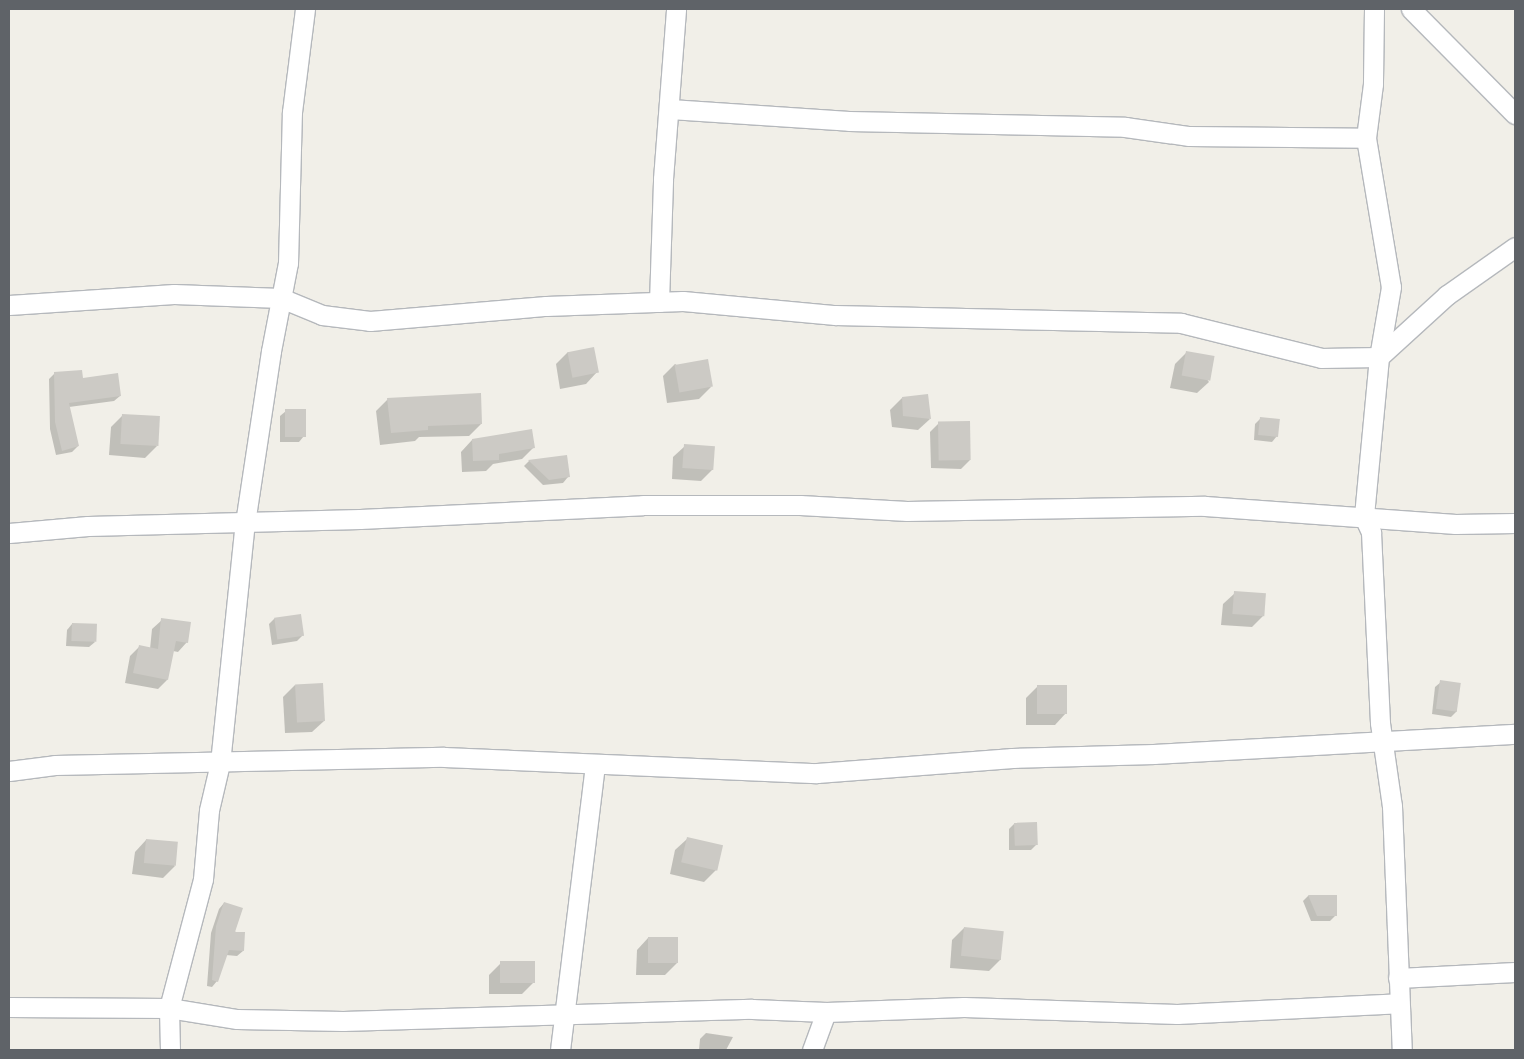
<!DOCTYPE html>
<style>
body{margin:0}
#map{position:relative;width:1524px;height:1059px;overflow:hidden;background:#f1efe8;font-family:"Sofia Sans Condensed",sans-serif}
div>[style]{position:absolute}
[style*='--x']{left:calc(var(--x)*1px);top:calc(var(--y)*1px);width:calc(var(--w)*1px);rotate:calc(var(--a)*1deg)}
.shadow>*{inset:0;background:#0003}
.building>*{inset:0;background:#cccac5;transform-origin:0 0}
.roads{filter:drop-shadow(1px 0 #b5b8bc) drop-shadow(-1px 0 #b5b8bc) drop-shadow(0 1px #b5b8bc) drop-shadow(0 -1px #b5b8bc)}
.minor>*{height:19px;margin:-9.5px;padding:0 9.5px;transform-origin:9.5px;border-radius:9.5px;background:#fff}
span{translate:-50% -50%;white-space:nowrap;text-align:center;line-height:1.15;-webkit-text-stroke:4.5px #fff;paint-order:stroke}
.frame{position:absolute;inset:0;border:10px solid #5f6368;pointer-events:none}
</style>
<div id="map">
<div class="shadow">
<div style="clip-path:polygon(568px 352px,597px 372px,586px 384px,560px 389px,556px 364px)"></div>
<div style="clip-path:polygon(1187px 352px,1209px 382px,1197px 393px,1170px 388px,1175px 364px)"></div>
<div style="clip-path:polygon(675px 364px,711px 387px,699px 399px,667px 403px,663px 376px)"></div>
<div style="clip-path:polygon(55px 373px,81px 379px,120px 396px,114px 401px,69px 407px,78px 446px,72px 452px,56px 455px,50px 429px,49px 379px)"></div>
<div style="clip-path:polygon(902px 398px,930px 419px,918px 430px,892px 427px,890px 410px)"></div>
<div style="clip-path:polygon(388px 399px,481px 424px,469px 436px,419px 437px,415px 441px,380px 445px,376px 411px)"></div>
<div style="clip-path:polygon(286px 411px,304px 436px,299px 442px,280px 442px,280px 416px)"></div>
<div style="clip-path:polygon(123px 415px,157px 446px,145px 458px,109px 455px,111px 427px)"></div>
<div style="clip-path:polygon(1261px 418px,1277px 436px,1272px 442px,1254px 440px,1255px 424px)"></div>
<div style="clip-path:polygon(939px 423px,970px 460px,961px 469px,931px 468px,930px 432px)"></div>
<div style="clip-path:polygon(472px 440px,534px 447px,522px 459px,493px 464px,486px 471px,462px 472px,461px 452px)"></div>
<div style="clip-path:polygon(685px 446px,713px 469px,701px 481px,672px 479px,673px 457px)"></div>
<div style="clip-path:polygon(566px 456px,568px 477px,563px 483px,543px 485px,524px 466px,529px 461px)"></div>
<div style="clip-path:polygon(1235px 593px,1264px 615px,1252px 627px,1221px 625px,1223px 604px)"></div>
<div style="clip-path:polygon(275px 618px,302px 636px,297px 641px,272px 645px,269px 624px)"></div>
<div style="clip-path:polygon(162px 620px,187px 642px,178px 652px,173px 651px,167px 680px,158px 689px,125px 683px,130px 656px,140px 646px,150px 649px,152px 629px)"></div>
<div style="clip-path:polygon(72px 624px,95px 642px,89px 647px,66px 646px,67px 630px)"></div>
<div style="clip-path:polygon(1441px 682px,1457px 711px,1451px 717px,1432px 714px,1435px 687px)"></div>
<div style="clip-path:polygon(295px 685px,324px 721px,312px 732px,285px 733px,283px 697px)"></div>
<div style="clip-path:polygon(1038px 686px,1066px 713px,1055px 725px,1026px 725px,1026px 698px)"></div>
<div style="clip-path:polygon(1014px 824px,1037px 844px,1031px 850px,1009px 850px,1009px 829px)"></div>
<div style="clip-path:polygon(687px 839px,716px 870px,704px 882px,670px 874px,675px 850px)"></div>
<div style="clip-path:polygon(146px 840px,175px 866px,163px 878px,132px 874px,135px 852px)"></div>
<div style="clip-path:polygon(1308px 896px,1336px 896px,1336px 915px,1330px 921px,1311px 921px,1303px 901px)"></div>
<div style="clip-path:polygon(224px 903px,243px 951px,237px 956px,226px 955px,217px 981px,212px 987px,207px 986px,211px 933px,219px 909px)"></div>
<div style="clip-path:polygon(964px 928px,1001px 959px,989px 971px,950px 968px,952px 940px)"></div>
<div style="clip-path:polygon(648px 938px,677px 963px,665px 975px,636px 975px,637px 950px)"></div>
<div style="clip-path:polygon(501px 963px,534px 982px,522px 994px,489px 994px,489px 975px)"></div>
<div style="clip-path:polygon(706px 1033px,733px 1037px,726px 1050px,699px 1050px,700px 1039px)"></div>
</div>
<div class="building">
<div style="left:594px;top:347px;width:26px;height:27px;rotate:79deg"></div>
<div style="left:1186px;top:351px;width:29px;height:25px;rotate:10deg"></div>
<div style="left:708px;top:359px;width:28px;height:34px;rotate:80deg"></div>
<div style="clip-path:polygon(82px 370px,83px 378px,118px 373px,121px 396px,69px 403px,79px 446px,62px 451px,55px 422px,54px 372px)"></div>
<div style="clip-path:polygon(481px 393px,482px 424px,428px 426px,428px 430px,391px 433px,387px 398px)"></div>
<div style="clip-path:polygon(928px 394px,931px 419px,903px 416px,902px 397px)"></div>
<div style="left:285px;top:409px;width:21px;height:28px"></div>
<div style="left:122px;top:414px;width:38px;height:30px;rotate:3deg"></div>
<div style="left:1260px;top:417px;width:20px;height:18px;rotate:6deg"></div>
<div style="left:970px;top:421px;width:39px;height:32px;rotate:89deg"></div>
<div style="clip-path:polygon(532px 429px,535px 448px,499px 454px,499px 460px,473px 461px,472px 439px)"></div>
<div style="left:684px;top:444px;width:31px;height:24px;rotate:4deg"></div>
<div style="clip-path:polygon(567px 455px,570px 477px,549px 480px,528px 460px)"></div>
<div style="left:1234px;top:591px;width:32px;height:23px;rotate:4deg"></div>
<div style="left:301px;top:614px;width:22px;height:27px;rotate:82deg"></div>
<div style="clip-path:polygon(161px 618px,191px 622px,188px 643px,176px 641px,168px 680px,133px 673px,139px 645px,158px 649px)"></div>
<div style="left:72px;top:623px;width:25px;height:18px;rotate:2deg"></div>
<div style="left:1440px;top:680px;width:21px;height:29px;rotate:8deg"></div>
<div style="left:323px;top:683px;width:38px;height:28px;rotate:87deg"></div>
<div style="left:1037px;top:685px;width:30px;height:29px"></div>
<div style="left:1037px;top:822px;width:23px;height:23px;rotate:88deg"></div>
<div style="left:687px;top:837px;width:37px;height:26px;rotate:13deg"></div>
<div style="left:146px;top:839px;width:32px;height:24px;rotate:5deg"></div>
<div style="clip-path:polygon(1308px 895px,1337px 895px,1337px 916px,1317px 916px)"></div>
<div style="clip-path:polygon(224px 902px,243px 908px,235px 932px,245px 932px,244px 951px,229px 950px,218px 982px,212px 980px,216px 926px)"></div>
<div style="left:964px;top:927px;width:40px;height:29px;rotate:6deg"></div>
<div style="left:648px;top:937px;width:30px;height:26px"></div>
<div style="left:535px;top:961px;width:22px;height:35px;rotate:90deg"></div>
</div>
<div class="roads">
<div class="minor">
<div style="--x:1374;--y:9;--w:75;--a:90.8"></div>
<div style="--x:1373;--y:84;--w:54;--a:97.4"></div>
<div style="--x:1366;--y:138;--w:151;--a:80.5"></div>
<div style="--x:1391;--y:287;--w:71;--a:99.7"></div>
<div style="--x:1379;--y:357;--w:161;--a:95.4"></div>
<div style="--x:1364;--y:517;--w:17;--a:65"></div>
<div style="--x:1371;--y:532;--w:191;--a:87.3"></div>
<div style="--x:1380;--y:723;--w:84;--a:81.8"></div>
<div style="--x:1392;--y:806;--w:244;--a:87.7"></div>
<div style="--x:1411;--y:9;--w:148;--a:45.3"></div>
<div style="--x:670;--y:109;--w:179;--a:3.8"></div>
<div style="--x:849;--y:121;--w:276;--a:1.2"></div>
<div style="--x:1125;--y:127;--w:65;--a:8"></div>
<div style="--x:1189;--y:136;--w:177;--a:0.6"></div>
<div style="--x:659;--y:302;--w:123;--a:-88.1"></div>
<div style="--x:663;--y:179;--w:170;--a:-85.6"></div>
<div style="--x:9;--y:305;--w:165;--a:-3.8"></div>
<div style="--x:174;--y:294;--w:107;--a:2.1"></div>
<div style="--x:281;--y:298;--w:44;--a:22.5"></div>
<div style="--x:322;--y:315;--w:48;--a:7.1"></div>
<div style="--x:370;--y:321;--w:177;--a:-4.9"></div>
<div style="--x:546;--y:306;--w:137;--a:-2.1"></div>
<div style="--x:683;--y:301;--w:153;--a:5.3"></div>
<div style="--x:835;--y:315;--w:346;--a:1.3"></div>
<div style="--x:1181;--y:323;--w:144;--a:14"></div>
<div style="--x:1321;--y:358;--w:58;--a:-1"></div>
<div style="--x:1379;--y:357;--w:92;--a:-42.4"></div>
<div style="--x:1447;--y:295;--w:83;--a:-35.2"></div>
<div style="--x:9;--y:533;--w:79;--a:-5.1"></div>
<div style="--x:88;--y:526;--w:272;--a:-1.5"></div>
<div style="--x:360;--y:519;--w:283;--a:-2.8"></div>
<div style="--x:643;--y:505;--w:157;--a:0"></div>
<div style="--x:800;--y:505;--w:107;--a:3.2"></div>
<div style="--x:907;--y:511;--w:298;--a:-1"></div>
<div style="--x:1205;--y:506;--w:251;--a:4.1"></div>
<div style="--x:1455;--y:524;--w:60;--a:-1"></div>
<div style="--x:9;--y:771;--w:46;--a:-7.4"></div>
<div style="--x:55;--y:765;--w:389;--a:-1.2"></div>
<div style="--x:444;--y:757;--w:373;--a:2.5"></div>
<div style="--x:817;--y:773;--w:196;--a:-4.4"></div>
<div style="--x:1012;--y:758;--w:142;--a:-1.6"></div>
<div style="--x:1154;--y:754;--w:362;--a:-3.2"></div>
<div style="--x:1398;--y:978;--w:117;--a:-2.9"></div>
<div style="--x:9;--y:1007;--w:160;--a:0.4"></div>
<div style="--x:169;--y:1008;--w:69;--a:9.2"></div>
<div style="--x:237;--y:1019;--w:106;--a:1.1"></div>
<div style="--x:343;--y:1021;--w:409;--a:-1.7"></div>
<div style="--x:752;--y:1009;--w:74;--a:2.3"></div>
<div style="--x:826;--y:1012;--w:138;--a:-2.1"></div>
<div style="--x:964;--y:1007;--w:213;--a:1.9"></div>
<div style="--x:1177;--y:1014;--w:222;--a:-2.8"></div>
<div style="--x:170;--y:1050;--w:42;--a:-91.4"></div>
<div style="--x:169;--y:1008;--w:133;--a:-75.2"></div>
<div style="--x:203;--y:879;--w:69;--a:-85"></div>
<div style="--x:209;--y:810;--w:48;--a:-76.8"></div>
<div style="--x:220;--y:763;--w:241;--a:-84.1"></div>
<div style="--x:245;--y:523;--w:174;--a:-81.4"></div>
<div style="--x:271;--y:351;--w:90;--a:-79.1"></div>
<div style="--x:288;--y:263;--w:151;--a:-88.5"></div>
<div style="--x:292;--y:112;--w:104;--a:-82.8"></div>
<div style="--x:560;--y:1050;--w:287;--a:-83"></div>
<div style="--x:812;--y:1050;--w:40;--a:-69.8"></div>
</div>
</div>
<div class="frame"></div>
</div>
